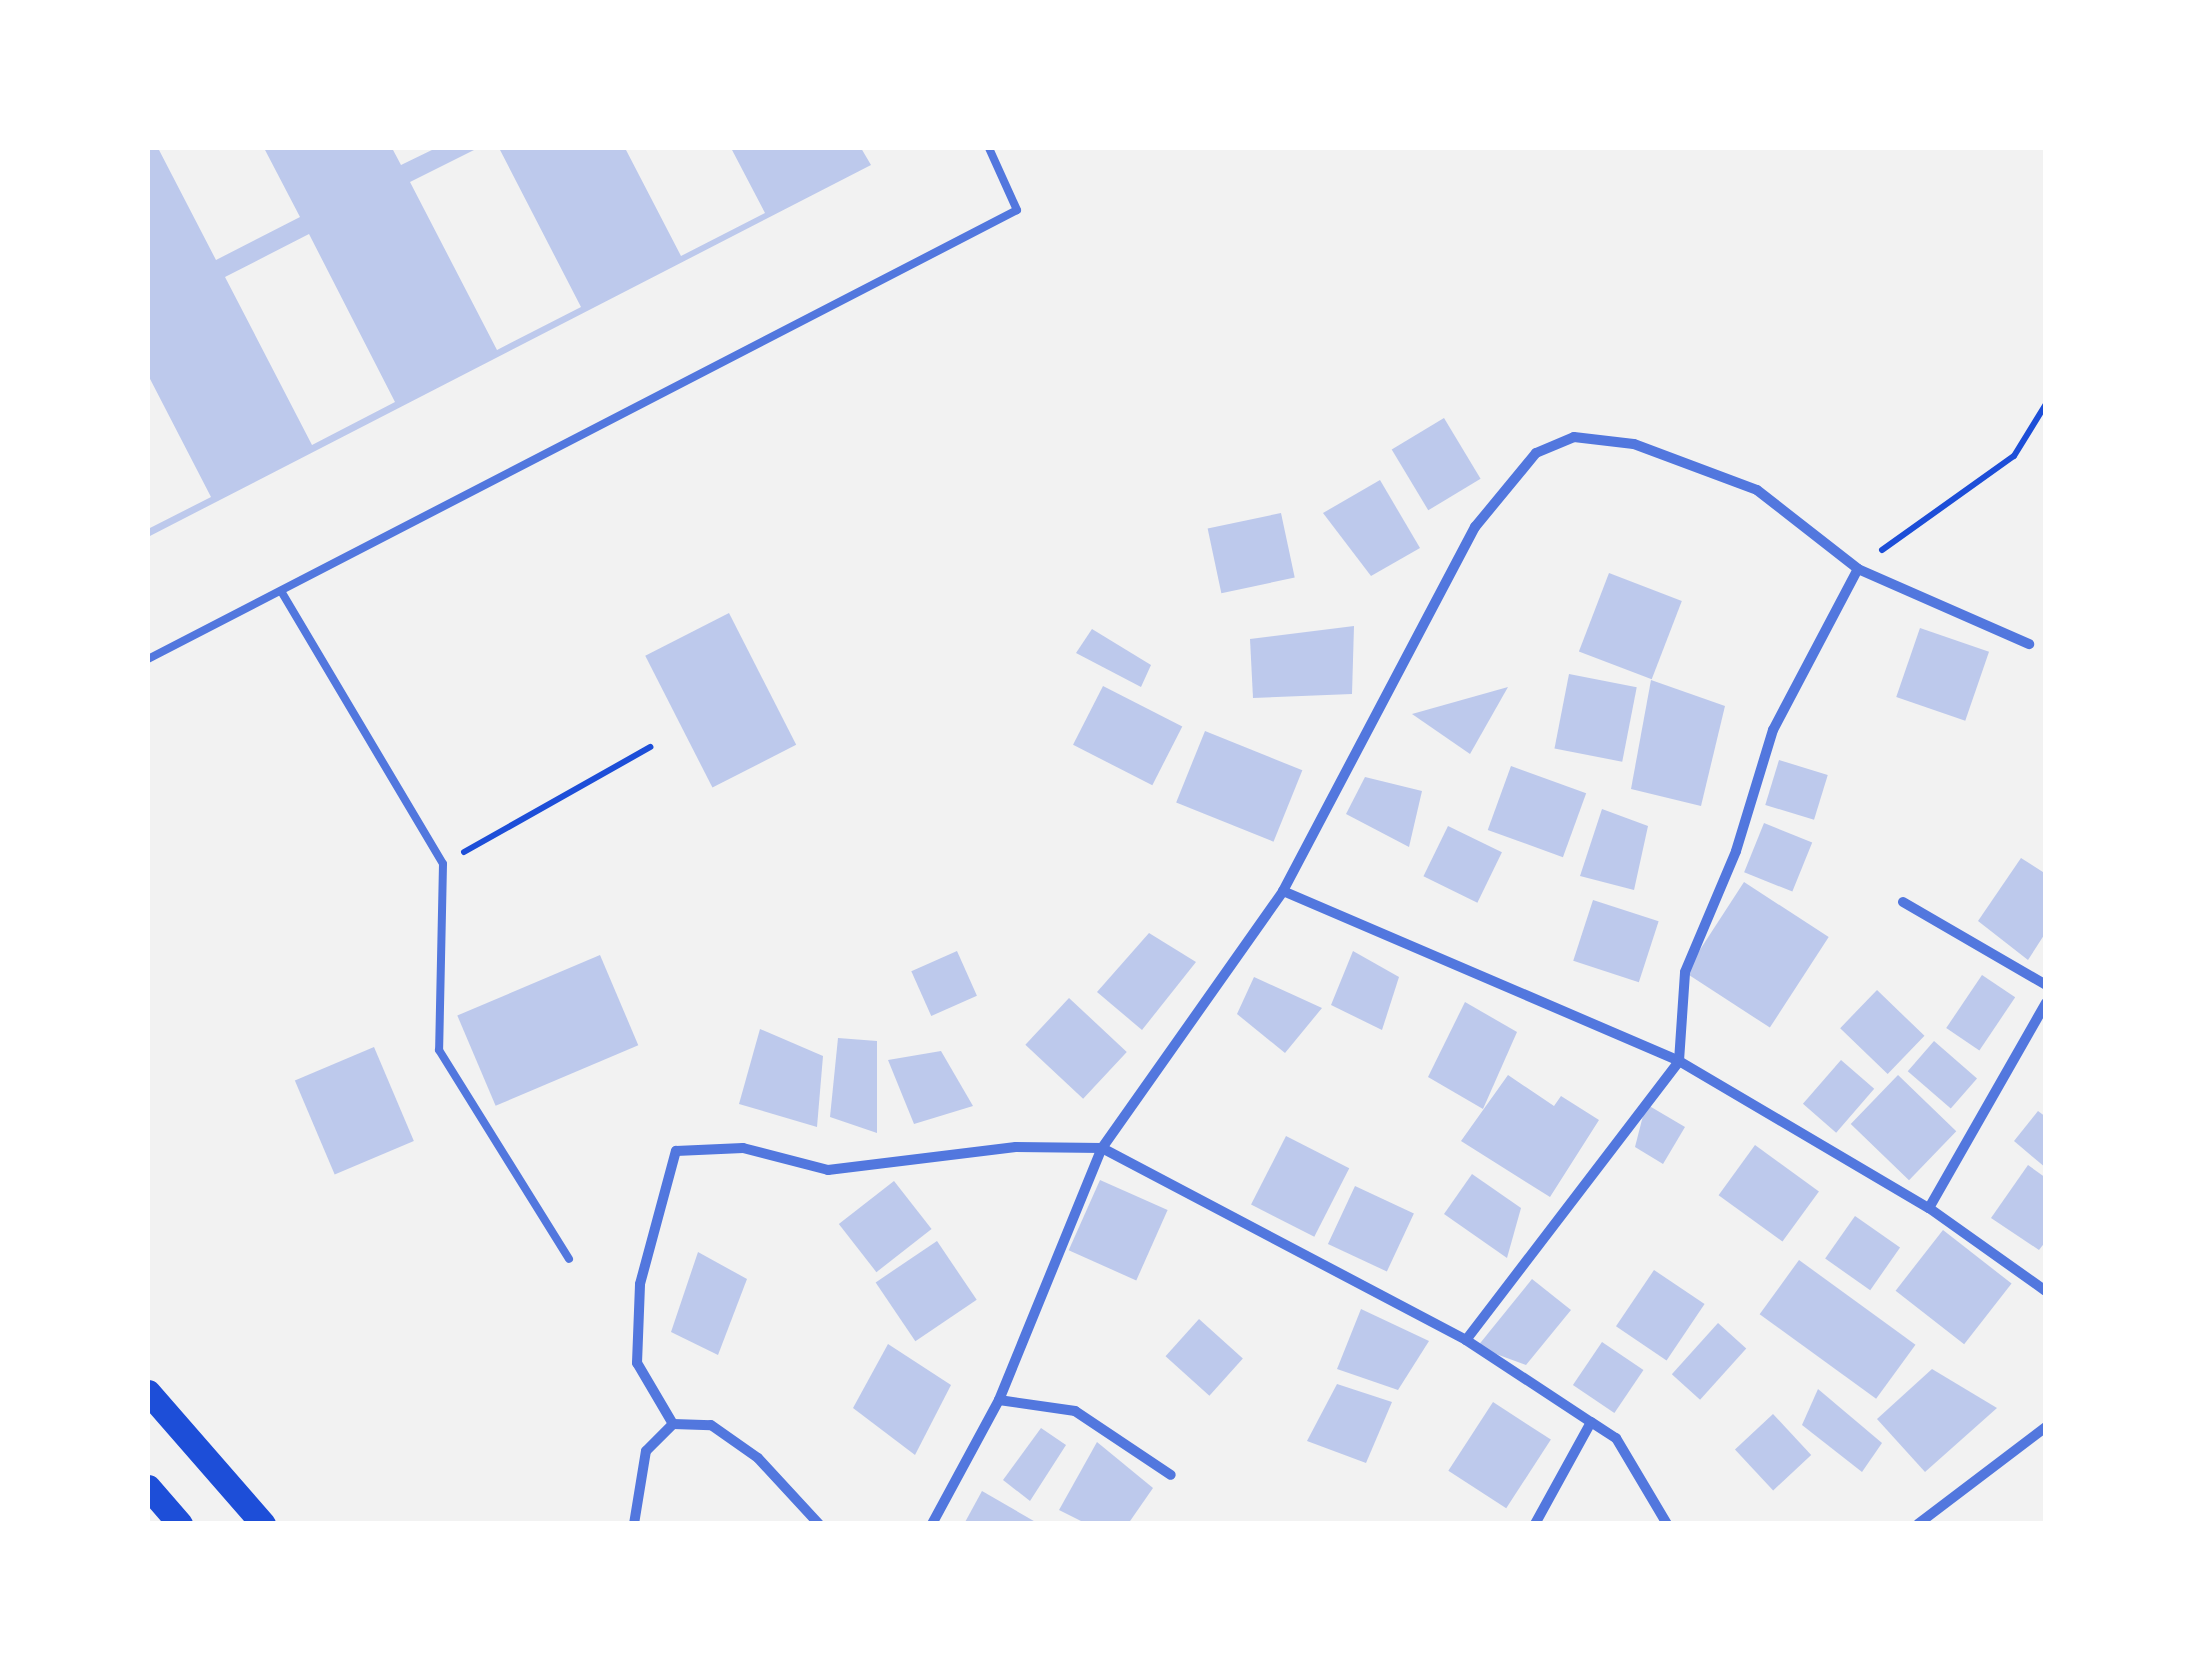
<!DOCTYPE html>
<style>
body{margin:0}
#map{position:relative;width:2193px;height:1671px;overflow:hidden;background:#f2f2f2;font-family:"Open Sans",sans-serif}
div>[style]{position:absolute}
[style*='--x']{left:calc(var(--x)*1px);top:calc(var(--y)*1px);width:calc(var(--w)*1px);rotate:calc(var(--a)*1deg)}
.building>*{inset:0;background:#bdc9ec;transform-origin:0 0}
.path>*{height:6px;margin:-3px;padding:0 3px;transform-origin:3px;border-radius:3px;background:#1d4ed8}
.service>*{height:8px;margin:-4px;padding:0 4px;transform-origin:4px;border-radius:4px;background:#5277de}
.minor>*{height:10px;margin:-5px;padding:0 5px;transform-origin:5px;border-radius:5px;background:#5277de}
.primary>*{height:25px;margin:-12.5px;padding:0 12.5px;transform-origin:12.5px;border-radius:12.5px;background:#1d4ed8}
span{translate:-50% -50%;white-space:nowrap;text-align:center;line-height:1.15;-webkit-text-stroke:8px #fff;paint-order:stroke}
.frame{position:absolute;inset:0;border:150px solid #fff;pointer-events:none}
</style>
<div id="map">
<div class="building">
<div style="clip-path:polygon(evenodd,148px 148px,158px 148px,216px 260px,300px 217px,264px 148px,392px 148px,401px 165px,436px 148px,478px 148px,410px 182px,497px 350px,581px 307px,499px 148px,625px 148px,681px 256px,765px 213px,731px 148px,861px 148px,871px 165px,148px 537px,148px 529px,211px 497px,148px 375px,148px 148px,309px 234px,395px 402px,312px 445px,225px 277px,309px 234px)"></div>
<div style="left:1444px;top:418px;width:71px;height:61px;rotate:59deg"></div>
<div style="clip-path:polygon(1380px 480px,1420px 548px,1371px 576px,1323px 513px)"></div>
<div style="left:1281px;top:513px;width:66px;height:75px;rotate:78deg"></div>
<div style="left:1609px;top:573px;width:78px;height:84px;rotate:21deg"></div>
<div style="left:729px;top:613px;width:148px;height:94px;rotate:63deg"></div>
<div style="clip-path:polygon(1354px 626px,1352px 694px,1253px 698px,1250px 639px)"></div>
<div style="left:1920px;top:628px;width:73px;height:73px;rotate:19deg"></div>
<div style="clip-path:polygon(1092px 629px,1151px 665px,1141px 687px,1076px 653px)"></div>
<div style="left:1569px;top:674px;width:69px;height:76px;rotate:11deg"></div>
<div style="clip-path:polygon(1651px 680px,1725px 706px,1701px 806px,1631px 789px)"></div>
<div style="left:1103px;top:686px;width:89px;height:66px;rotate:27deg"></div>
<div style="clip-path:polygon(1508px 687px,1470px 754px,1412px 714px)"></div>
<div style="left:1205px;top:731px;width:105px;height:77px;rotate:22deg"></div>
<div style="left:1779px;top:760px;width:51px;height:47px;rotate:17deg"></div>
<div style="left:1511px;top:766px;width:80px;height:68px;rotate:20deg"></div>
<div style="clip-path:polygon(1365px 777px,1422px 791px,1409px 847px,1346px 814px)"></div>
<div style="clip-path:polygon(1602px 809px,1648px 826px,1634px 890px,1580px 876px)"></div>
<div style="left:1764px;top:823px;width:52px;height:53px;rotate:22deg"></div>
<div style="left:1448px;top:826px;width:60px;height:56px;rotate:26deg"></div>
<div style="clip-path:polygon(2021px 858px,2046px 874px,2046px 932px,2028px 960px,1978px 921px)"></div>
<div style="left:1744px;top:882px;width:101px;height:108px;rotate:33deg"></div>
<div style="left:1593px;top:900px;width:69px;height:64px;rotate:18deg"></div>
<div style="clip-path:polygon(1149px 933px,1196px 962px,1142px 1030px,1097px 992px)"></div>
<div style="left:957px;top:951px;width:49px;height:50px;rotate:66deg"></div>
<div style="clip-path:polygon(1353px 951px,1399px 977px,1382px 1030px,1331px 1005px)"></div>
<div style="left:600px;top:955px;width:98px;height:155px;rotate:67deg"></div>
<div style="left:1982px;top:975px;width:40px;height:64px;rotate:34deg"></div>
<div style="clip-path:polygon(1254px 977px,1322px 1008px,1285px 1053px,1237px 1014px)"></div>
<div style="left:1877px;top:990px;width:66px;height:53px;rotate:44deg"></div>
<div style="left:1069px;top:998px;width:79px;height:64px;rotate:43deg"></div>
<div style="clip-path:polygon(1465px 1002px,1517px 1032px,1483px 1109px,1428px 1077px)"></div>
<div style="clip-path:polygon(760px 1029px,823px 1056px,817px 1127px,739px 1104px)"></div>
<div style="clip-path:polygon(838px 1038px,877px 1041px,877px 1133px,830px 1117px)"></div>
<div style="left:1934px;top:1041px;width:57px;height:40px;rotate:41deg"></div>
<div style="left:374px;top:1047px;width:102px;height:86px;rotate:67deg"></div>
<div style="clip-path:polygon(941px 1051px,973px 1106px,914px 1124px,888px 1060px)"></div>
<div style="left:1841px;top:1060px;width:44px;height:58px;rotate:41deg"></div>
<div style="clip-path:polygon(1508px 1075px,1554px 1106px,1561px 1096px,1599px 1120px,1550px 1197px,1461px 1141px)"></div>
<div style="left:1898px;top:1075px;width:81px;height:68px;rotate:44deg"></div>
<div style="clip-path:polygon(1646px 1104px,1685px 1127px,1663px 1164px,1635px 1147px)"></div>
<div style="clip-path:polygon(2038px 1111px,2046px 1117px,2046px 1168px,2014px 1141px)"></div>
<div style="left:1286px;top:1136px;width:71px;height:77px;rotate:27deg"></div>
<div style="left:1755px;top:1145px;width:79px;height:62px;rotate:36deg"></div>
<div style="clip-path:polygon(2028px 1165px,2046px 1178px,2046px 1241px,2039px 1250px,1991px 1218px)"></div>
<div style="clip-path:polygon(1472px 1174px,1521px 1208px,1507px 1258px,1444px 1214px)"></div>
<div style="left:1100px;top:1180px;width:74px;height:77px;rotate:24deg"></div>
<div style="left:894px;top:1181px;width:61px;height:70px;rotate:52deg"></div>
<div style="left:1355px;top:1186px;width:65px;height:64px;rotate:25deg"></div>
<div style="left:1855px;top:1216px;width:55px;height:52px;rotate:35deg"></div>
<div style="left:1943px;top:1230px;width:87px;height:77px;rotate:38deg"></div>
<div style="left:937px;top:1241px;width:71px;height:74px;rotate:56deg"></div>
<div style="clip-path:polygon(698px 1252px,747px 1279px,718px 1355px,671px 1332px)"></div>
<div style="left:1799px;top:1260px;width:144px;height:67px;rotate:36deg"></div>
<div style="left:1654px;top:1270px;width:61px;height:68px;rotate:34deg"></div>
<div style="clip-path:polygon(1532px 1279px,1571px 1310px,1526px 1365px,1477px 1347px)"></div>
<div style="clip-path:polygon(1361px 1309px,1429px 1341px,1398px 1390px,1337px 1369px)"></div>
<div style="left:1199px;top:1319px;width:59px;height:50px;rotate:42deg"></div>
<div style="left:1718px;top:1323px;width:38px;height:69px;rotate:42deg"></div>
<div style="left:1602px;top:1342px;width:50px;height:52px;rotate:34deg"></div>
<div style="clip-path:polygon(888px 1344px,951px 1385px,915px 1455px,853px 1408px)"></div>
<div style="clip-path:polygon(1932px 1369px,1997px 1408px,1925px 1472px,1877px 1419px)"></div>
<div style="clip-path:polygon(1337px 1384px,1392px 1402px,1366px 1463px,1307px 1441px)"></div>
<div style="clip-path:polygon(1818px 1389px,1882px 1443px,1862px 1472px,1802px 1425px)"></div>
<div style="left:1493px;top:1402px;width:69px;height:82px;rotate:33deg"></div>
<div style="left:1773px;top:1414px;width:56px;height:52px;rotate:47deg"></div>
<div style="clip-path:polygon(1041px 1428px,1066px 1445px,1030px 1501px,1003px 1480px)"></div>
<div style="clip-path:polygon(1097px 1442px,1153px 1488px,1128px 1524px,1087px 1524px,1059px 1510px)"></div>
<div style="clip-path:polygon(982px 1491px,1039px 1524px,964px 1524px)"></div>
</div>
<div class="path">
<div style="--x:1882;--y:550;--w:162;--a:-35.5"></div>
<div style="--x:2014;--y:456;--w:61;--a:-58.4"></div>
<div style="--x:464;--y:852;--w:214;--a:-29.4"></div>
</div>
<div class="service">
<div style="--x:281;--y:591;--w:317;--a:59.3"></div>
<div style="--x:443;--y:864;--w:186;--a:91.2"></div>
<div style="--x:439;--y:1050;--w:246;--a:58.1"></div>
<div style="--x:148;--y:659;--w:978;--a:-27.32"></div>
<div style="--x:1017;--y:210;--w:68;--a:-114.3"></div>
</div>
<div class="minor">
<div style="--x:1283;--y:891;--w:431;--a:23.2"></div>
<div style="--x:1679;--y:1061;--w:290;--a:30.5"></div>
<div style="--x:1929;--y:1208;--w:143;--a:35.4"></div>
<div style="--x:1903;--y:902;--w:165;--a:30.1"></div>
<div style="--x:1929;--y:1208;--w:236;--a:-60.3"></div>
<div style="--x:1466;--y:1340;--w:351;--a:-52.6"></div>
<div style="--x:1679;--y:1061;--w:89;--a:-86.1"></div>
<div style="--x:1685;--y:972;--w:131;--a:-67.1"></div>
<div style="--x:1736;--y:851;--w:127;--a:-73"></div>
<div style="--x:1773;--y:730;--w:182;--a:-62.2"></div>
<div style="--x:999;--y:1400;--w:77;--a:8.2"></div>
<div style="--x:1075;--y:1411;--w:115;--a:33.7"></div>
<div style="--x:673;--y:1424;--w:71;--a:-120.5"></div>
<div style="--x:637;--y:1363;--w:79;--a:-87.8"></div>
<div style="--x:640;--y:1284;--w:138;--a:-74.9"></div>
<div style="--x:676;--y:1151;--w:67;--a:-2.6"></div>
<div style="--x:743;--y:1148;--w:88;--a:14.5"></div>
<div style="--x:828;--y:1170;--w:189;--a:-7"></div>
<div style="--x:1016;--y:1147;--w:86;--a:0.7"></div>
<div style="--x:1102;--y:1148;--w:412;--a:27.8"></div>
<div style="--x:1466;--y:1340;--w:149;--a:33.3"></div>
<div style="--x:1591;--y:1422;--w:30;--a:33"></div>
<div style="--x:1616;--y:1438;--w:100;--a:59.3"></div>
<div style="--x:634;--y:1524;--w:74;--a:-80.7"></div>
<div style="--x:646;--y:1451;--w:38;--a:-45"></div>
<div style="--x:673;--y:1424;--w:38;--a:2"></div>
<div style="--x:711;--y:1425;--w:57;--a:35.1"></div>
<div style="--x:758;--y:1458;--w:90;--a:47.3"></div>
<div style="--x:932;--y:1524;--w:141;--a:-61.6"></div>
<div style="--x:999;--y:1400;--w:272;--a:-67.8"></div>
<div style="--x:1102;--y:1148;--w:314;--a:-54.8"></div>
<div style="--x:1283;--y:891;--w:412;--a:-62.2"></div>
<div style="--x:1475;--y:527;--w:96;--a:-50.5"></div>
<div style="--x:1536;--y:453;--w:41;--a:-22.8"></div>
<div style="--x:1574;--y:437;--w:60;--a:6.7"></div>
<div style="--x:1634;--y:444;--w:131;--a:20.5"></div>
<div style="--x:1757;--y:490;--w:128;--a:38"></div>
<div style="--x:1858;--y:569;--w:187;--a:23.7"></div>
<div style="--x:1535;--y:1524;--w:116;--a:-61.2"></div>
<div style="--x:1918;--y:1524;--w:161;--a:-37.2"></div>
</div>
<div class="primary">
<div style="--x:148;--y:1392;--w:175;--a:48.9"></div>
<div style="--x:148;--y:1487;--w:49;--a:49.1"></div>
</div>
<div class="frame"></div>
</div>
